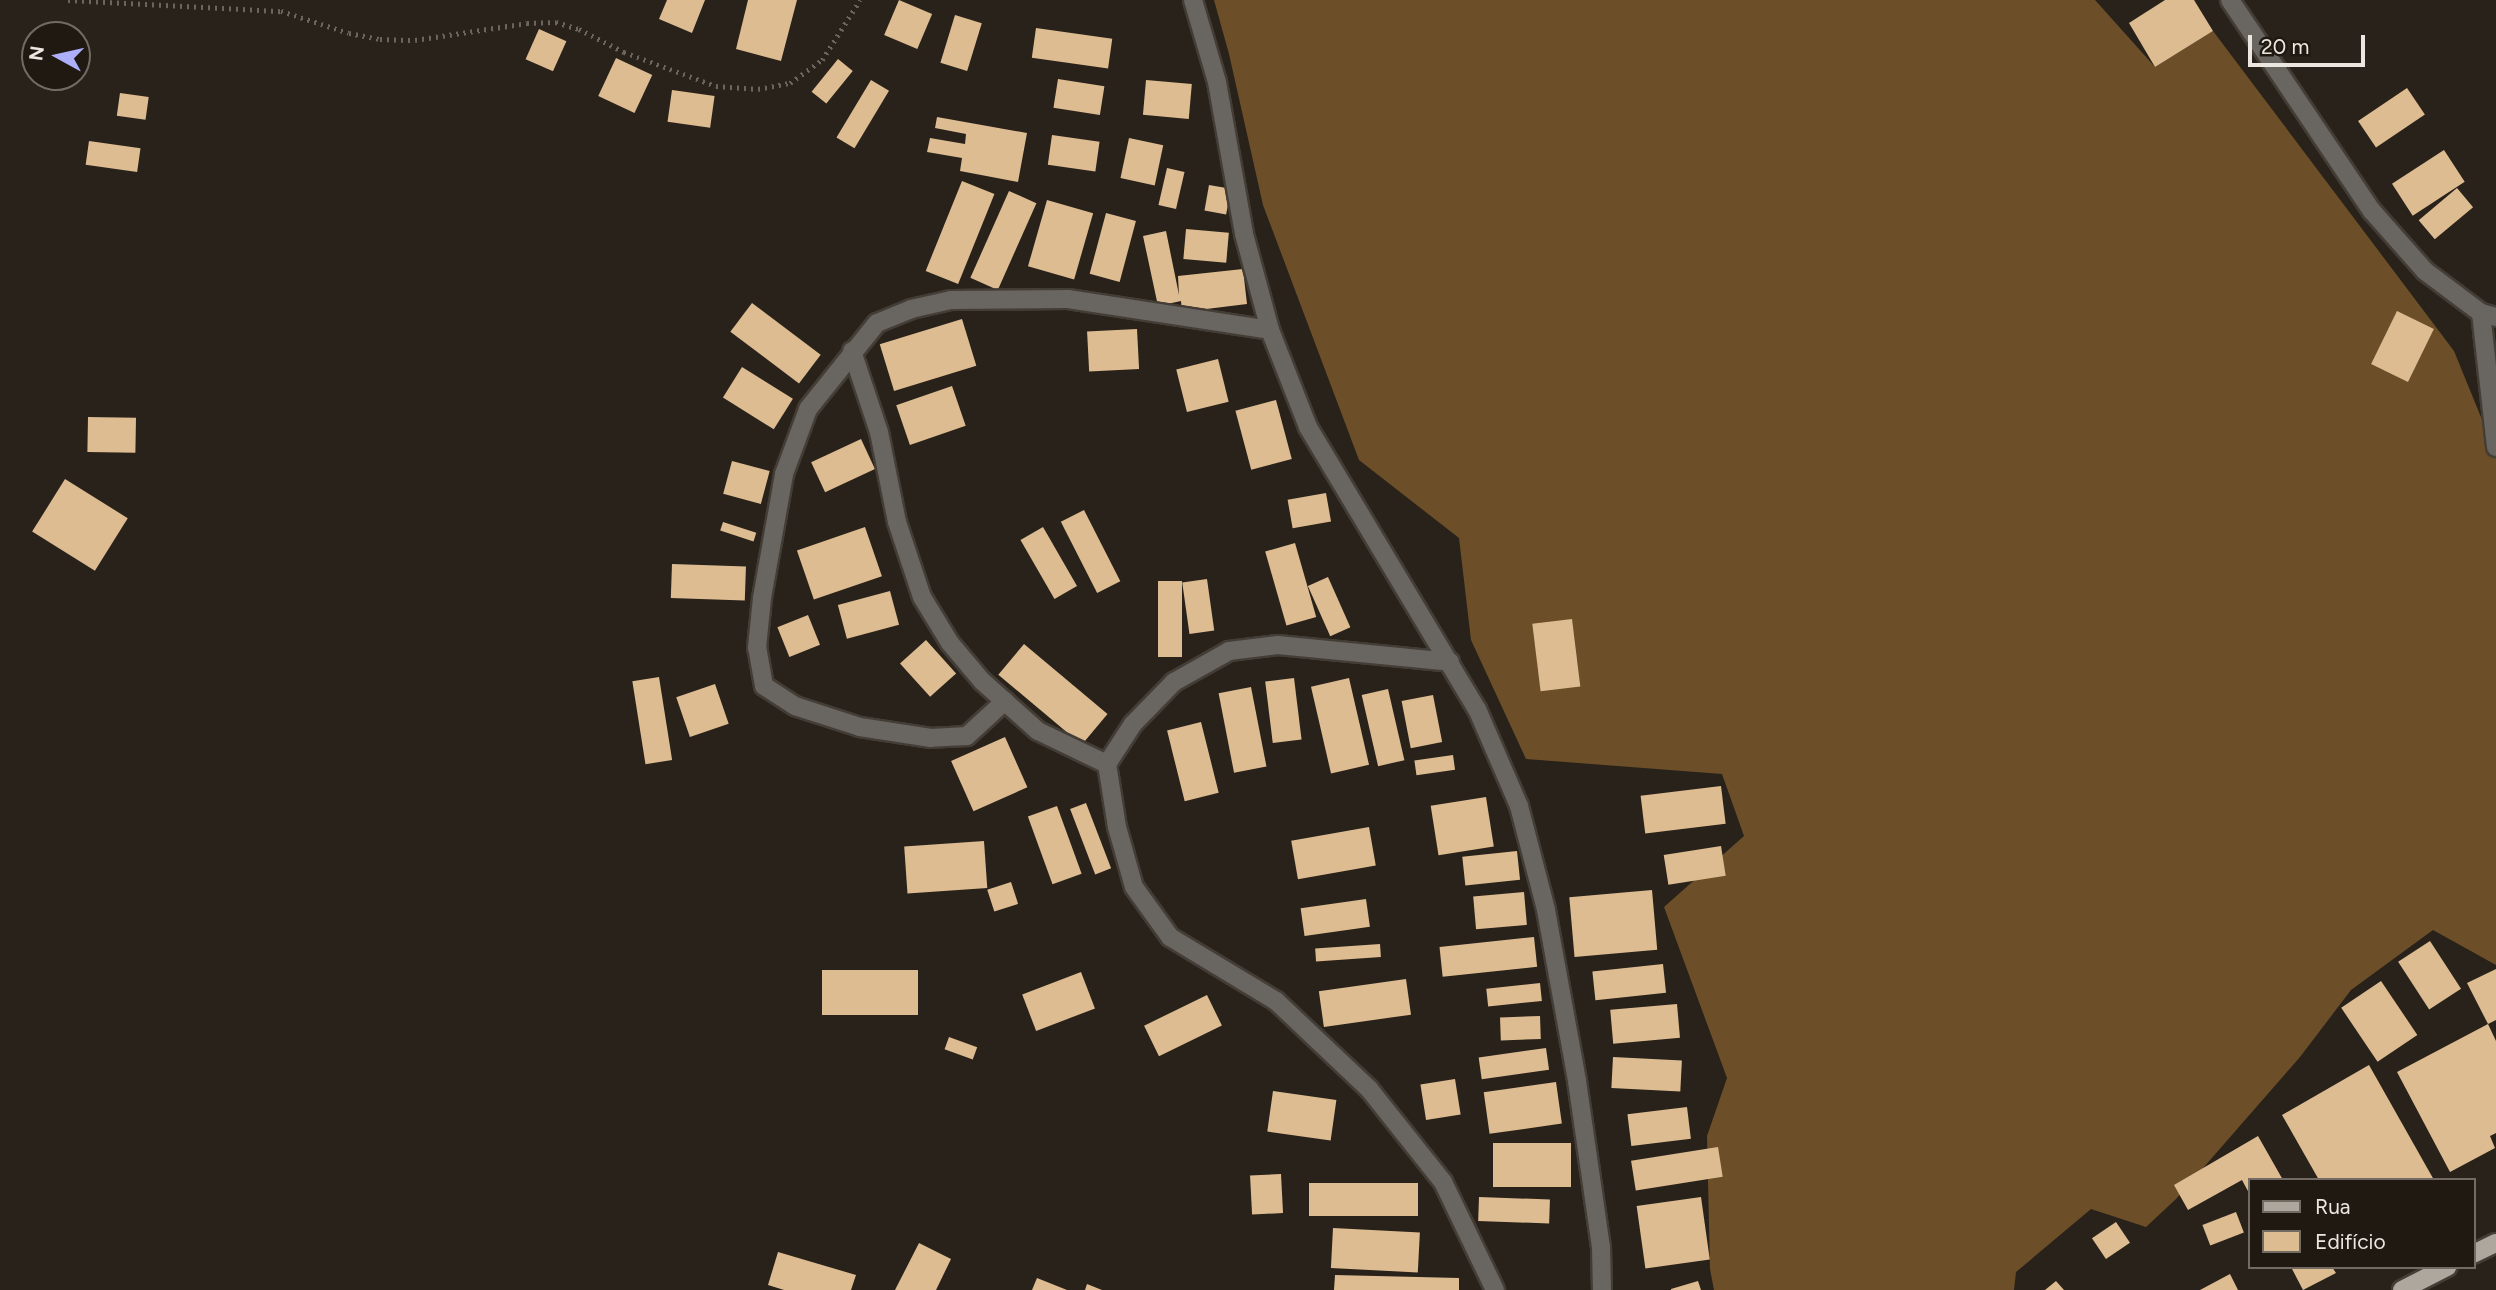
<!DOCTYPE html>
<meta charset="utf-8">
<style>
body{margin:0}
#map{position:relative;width:2496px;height:1290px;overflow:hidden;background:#29221a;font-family:Figtree,sans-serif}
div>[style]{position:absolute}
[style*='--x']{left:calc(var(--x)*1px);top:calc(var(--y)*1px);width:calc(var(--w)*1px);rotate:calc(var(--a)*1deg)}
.forest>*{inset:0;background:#6c4f28}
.building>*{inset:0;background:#debc92;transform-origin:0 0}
.path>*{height:4.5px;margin-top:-2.25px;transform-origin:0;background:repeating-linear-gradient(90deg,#6c655e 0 2px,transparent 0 7px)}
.roads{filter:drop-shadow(2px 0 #443d36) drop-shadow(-2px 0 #443d36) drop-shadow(0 2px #443d36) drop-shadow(0 -2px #443d36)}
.minor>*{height:18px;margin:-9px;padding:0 9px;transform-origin:9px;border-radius:9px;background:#696561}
.major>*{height:18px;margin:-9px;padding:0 9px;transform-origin:9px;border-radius:9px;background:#aea79e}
span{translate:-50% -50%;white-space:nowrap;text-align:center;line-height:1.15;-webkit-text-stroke:7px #1f1911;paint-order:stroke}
.legend{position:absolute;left:2248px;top:1178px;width:228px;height:91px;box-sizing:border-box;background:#1f1911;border:2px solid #716b64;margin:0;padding:9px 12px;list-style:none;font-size:21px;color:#ebe6e0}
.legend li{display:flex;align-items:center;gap:14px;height:35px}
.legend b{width:35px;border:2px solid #716b64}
.north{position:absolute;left:21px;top:21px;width:70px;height:70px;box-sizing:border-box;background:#1f1911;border:2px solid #716b64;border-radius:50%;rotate:278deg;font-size:19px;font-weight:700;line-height:28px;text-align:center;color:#ebe6e0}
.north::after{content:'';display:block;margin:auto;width:24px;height:32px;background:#adaffb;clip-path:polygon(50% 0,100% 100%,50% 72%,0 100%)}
.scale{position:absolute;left:2248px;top:35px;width:117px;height:32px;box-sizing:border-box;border:4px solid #ebe6e0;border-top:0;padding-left:9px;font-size:21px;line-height:24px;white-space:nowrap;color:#ebe6e0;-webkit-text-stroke:5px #1f1911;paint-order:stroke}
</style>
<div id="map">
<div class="forest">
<div style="clip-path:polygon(1214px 0,2095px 0,2155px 67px,2213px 31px,2454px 351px,2496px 454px,2496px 965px,2433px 930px,2351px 990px,2300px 1057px,2176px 1199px,2146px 1227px,2091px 1209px,2016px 1272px,2014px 1290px,1714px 1290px,1710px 1269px,1707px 1136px,1727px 1078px,1664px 907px,1744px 836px,1722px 774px,1526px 759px,1471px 640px,1459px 538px,1359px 460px,1263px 205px,1229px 54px)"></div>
</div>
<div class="building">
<div style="clip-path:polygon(667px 0,705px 0,692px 33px,659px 19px)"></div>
<div style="clip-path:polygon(748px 0,797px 0,781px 61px,736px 49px)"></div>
<div style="left:899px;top:0;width:36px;height:38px;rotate:23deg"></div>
<div style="clip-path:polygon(2165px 0,2194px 0,2213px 31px,2155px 67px,2129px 23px)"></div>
<div style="left:955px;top:15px;width:28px;height:50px;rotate:17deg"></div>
<div style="left:1036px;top:28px;width:77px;height:30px;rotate:8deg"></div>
<div style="left:539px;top:29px;width:30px;height:33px;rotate:24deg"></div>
<div style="left:616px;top:58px;width:40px;height:42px;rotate:25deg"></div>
<div style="left:838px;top:59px;width:19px;height:42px;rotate:39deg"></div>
<div style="left:1058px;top:79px;width:47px;height:29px;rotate:9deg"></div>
<div style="left:871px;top:80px;width:21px;height:67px;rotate:31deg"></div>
<div style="left:1146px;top:80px;width:46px;height:35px;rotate:5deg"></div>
<div style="left:2407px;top:88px;width:32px;height:59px;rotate:56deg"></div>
<div style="left:672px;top:90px;width:43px;height:32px;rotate:8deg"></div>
<div style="left:120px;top:93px;width:29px;height:23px;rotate:8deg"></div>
<div style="clip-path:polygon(937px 117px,1027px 133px,1018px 182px,960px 171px,962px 158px,927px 152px,930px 138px,965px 144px,966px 134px,935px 128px)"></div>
<div style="left:1052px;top:135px;width:48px;height:30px;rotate:8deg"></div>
<div style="left:1129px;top:138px;width:35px;height:41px;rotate:12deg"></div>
<div style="left:89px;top:141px;width:52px;height:24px;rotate:8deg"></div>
<div style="left:2444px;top:150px;width:38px;height:62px;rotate:57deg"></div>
<div style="left:1167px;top:168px;width:18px;height:38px;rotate:13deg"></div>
<div style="left:962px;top:181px;width:35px;height:97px;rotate:22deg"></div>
<div style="left:1209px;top:185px;width:22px;height:26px;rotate:10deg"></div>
<div style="left:2457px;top:188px;width:25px;height:50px;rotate:50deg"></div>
<div style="left:1009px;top:191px;width:30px;height:95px;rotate:24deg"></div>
<div style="left:1047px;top:200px;width:48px;height:69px;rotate:16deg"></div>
<div style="left:1106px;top:213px;width:31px;height:63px;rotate:15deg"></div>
<div style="left:1186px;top:229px;width:43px;height:30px;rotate:5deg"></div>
<div style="clip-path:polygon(1166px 231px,1179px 295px,1178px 276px,1243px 269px,1247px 304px,1182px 312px,1181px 301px,1158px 306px,1143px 236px)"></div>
<div style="left:752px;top:303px;width:86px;height:36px;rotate:37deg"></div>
<div style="left:2397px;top:311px;width:41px;height:59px;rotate:26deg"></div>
<div style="left:962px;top:319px;width:49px;height:86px;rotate:73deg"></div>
<div style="left:1137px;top:329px;width:40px;height:50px;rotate:87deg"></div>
<div style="left:1218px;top:359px;width:44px;height:43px;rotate:76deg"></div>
<div style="left:742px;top:367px;width:60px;height:36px;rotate:32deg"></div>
<div style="left:952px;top:386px;width:42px;height:59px;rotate:71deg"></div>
<div style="left:1276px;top:400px;width:61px;height:42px;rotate:75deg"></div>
<div style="left:88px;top:417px;width:48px;height:35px;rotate:1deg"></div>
<div style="left:861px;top:439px;width:33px;height:55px;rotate:65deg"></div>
<div style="left:732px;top:461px;width:39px;height:34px;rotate:15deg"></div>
<div style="left:65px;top:479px;width:74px;height:62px;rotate:32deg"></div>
<div style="left:1326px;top:493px;width:29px;height:39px;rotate:80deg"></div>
<div style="left:1084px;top:510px;width:80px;height:26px;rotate:63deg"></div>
<div style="left:723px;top:522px;width:35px;height:9px;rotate:18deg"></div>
<div style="left:865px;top:527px;width:52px;height:72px;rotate:71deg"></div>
<div style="left:1043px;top:527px;width:68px;height:26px;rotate:60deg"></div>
<div style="left:1295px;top:543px;width:77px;height:31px;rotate:74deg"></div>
<div style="left:672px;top:564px;width:74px;height:34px;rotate:2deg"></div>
<div style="left:1328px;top:577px;width:55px;height:22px;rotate:66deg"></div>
<div style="left:1207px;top:579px;width:52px;height:25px;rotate:82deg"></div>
<div style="left:1158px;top:581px;width:24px;height:76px"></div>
<div style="left:890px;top:591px;width:35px;height:54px;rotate:75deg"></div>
<div style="left:808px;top:615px;width:32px;height:33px;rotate:68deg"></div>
<div style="left:1572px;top:619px;width:68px;height:40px;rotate:83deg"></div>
<div style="left:926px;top:640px;width:45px;height:35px;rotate:48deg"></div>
<div style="left:1024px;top:644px;width:109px;height:40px;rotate:40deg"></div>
<div style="left:659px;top:677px;width:84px;height:27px;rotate:81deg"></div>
<div style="left:1294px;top:678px;width:62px;height:29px;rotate:83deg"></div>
<div style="left:1349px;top:678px;width:89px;height:39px;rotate:77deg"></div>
<div style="left:715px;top:684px;width:42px;height:41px;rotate:71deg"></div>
<div style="left:1251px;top:687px;width:81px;height:33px;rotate:79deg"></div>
<div style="left:1388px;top:689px;width:73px;height:27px;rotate:77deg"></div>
<div style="left:1433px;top:695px;width:48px;height:32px;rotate:79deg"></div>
<div style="left:1201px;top:722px;width:73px;height:35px;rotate:76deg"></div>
<div style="left:1005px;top:737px;width:55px;height:59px;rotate:66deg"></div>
<div style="left:1453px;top:755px;width:15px;height:39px;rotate:82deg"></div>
<div style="left:1721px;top:786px;width:38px;height:81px;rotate:83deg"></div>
<div style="left:1486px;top:797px;width:50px;height:56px;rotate:81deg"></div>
<div style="left:1086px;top:803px;width:70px;height:17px;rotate:69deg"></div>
<div style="left:1057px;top:806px;width:72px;height:31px;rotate:70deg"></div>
<div style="left:1369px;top:827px;width:39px;height:79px;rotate:80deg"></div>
<div style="left:984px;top:841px;width:47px;height:80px;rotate:86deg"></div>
<div style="left:1721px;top:846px;width:30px;height:58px;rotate:81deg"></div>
<div style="left:1517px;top:851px;width:29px;height:55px;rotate:84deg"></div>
<div style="left:1011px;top:882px;width:23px;height:25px;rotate:72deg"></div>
<div style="left:1652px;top:890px;width:60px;height:83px;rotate:85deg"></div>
<div style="left:1524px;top:892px;width:33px;height:51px;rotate:85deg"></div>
<div style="left:1366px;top:899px;width:28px;height:66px;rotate:82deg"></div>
<div style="left:1534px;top:937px;width:30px;height:95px;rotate:84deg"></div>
<div style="left:2430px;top:941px;width:57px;height:38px;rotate:57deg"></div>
<div style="left:1380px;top:944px;width:13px;height:65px;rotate:86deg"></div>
<div style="left:1663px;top:964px;width:29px;height:71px;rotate:84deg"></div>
<div style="clip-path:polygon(2496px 969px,2496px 1020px,2488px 1024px,2467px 983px)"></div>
<div style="left:918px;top:970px;width:45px;height:96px;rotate:90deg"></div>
<div style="left:1081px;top:972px;width:39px;height:63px;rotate:69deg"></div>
<div style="left:1406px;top:979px;width:36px;height:88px;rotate:82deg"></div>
<div style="left:2381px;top:981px;width:65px;height:48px;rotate:56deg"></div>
<div style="left:1540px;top:983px;width:18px;height:54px;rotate:84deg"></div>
<div style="left:1207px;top:995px;width:34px;height:70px;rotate:64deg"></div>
<div style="left:1677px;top:1004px;width:34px;height:67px;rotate:85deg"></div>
<div style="left:1540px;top:1016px;width:23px;height:40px;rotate:88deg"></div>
<div style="clip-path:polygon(2488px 1024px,2496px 1041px,2496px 1133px,2490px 1136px,2495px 1148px,2450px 1172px,2397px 1072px)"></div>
<div style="left:949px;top:1037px;width:30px;height:13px;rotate:20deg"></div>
<div style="left:1546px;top:1048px;width:22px;height:68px;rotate:82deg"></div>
<div style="left:1613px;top:1057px;width:69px;height:31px;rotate:3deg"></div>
<div style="clip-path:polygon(2369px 1065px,2434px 1180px,2319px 1180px,2282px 1115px)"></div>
<div style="left:1455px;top:1079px;width:36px;height:35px;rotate:81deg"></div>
<div style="left:1556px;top:1082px;width:42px;height:73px;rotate:82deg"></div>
<div style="left:1273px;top:1091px;width:64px;height:41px;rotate:8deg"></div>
<div style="left:1687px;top:1107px;width:32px;height:60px;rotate:83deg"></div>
<div style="clip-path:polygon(2258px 1136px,2283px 1180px,2249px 1180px,2249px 1193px,2242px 1180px,2188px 1210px,2174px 1185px)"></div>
<div style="left:1493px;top:1143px;width:78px;height:44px"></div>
<div style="left:1718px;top:1147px;width:30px;height:88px;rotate:81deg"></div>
<div style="left:1281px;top:1174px;width:39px;height:31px;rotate:87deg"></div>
<div style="left:1418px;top:1183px;width:33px;height:109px;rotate:90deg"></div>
<div style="left:1479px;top:1197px;width:71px;height:24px;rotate:2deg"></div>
<div style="left:1701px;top:1197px;width:63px;height:65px;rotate:82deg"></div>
<div style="left:2236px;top:1212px;width:22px;height:36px;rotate:69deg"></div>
<div style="left:2116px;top:1222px;width:25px;height:29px;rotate:56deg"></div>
<div style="left:1333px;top:1228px;width:87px;height:40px;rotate:3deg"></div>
<div style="clip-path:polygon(919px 1243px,951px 1259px,936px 1290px,895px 1290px)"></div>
<div style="clip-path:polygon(778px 1252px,856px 1275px,851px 1290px,784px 1290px,768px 1285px)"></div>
<div style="clip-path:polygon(2291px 1267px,2332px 1267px,2336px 1273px,2303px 1290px)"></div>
<div style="clip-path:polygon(2230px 1274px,2238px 1290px,2200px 1290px)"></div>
<div style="clip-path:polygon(1335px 1275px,1459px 1278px,1459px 1290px,1334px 1290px)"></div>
<div style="clip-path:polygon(1037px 1278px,1067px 1290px,1032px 1290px)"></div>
<div style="clip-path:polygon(1698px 1281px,1701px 1290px,1671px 1290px,1671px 1289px)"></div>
<div style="clip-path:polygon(2056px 1281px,2064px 1290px,2045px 1290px)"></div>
<div style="clip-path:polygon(1087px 1284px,1102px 1290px,1085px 1290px)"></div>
</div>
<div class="path">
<div style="--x:68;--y:0;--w:213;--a:3"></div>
<div style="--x:281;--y:11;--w:71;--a:17.9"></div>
<div style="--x:349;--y:33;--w:32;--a:11"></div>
<div style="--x:380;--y:39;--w:35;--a:2"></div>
<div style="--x:415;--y:40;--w:113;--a:-8.6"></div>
<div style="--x:527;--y:23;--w:29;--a:-2"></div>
<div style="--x:556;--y:22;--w:24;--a:17"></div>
<div style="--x:579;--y:29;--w:51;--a:27.1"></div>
<div style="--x:624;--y:52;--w:98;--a:20.3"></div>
<div style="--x:716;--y:86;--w:42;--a:4.1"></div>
<div style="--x:758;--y:89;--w:33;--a:-11"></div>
<div style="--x:790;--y:83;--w:39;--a:-36"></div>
<div style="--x:822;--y:60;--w:71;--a:-57.7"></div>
</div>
<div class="roads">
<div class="minor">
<div style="--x:1193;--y:0;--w:85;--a:73.7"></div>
<div style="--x:1217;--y:82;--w:154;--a:79.9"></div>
<div style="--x:1244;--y:234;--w:99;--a:74.8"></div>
<div style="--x:1270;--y:330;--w:104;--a:68.6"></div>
<div style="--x:1308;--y:427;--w:329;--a:59.1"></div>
<div style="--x:1477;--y:709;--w:106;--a:66.6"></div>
<div style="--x:1519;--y:806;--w:107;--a:75.4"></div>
<div style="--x:1546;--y:910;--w:174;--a:79.7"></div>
<div style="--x:1577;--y:1081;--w:168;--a:81.8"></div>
<div style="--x:1601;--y:1247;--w:43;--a:88.7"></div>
<div style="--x:2230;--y:0;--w:254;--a:56.1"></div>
<div style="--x:2372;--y:211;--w:80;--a:48.5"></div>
<div style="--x:2425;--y:271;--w:70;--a:36.9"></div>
<div style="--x:2481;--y:313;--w:16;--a:15"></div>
<div style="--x:2481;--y:313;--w:135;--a:83.6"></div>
<div style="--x:852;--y:351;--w:85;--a:71.6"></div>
<div style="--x:879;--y:432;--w:92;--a:78.7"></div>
<div style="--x:897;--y:522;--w:79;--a:71.6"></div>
<div style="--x:922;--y:597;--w:54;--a:58.7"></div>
<div style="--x:950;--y:643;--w:50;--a:49.9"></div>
<div style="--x:982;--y:681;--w:75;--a:41.8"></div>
<div style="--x:1038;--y:731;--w:76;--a:25.6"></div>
<div style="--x:1107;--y:764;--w:64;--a:81"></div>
<div style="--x:1117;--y:827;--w:62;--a:74.2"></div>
<div style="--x:1134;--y:887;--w:62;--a:54.2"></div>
<div style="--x:1170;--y:937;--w:124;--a:31.1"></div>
<div style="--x:1276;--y:1001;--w:128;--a:43.4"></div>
<div style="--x:1369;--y:1089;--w:119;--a:51.5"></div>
<div style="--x:1443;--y:1182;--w:120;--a:64.3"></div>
<div style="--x:1005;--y:701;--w:52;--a:137.4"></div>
<div style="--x:967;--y:736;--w:36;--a:177"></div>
<div style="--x:931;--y:738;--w:72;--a:-171.2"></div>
<div style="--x:860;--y:727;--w:68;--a:-162.1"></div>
<div style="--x:795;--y:706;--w:37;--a:-147"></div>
<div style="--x:764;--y:686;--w:39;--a:-100"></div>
<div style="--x:757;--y:648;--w:50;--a:-84.3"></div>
<div style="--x:762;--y:598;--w:126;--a:-79.9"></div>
<div style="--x:784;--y:474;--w:69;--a:-69.7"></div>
<div style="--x:808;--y:409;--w:110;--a:-51.3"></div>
<div style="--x:877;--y:323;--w:37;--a:-22"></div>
<div style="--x:911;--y:309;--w:41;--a:-12.7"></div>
<div style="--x:951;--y:300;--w:117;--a:-0.5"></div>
<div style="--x:1068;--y:299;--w:204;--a:8.7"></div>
<div style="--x:1107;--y:764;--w:48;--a:-57"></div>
<div style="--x:1133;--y:724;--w:59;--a:-45.7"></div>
<div style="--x:1174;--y:682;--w:63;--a:-29.4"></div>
<div style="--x:1229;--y:651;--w:49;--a:-7"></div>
<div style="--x:1278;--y:645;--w:173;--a:5.6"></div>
</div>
<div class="major">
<div style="--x:2473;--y:1254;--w:25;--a:-26"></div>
<div style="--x:2402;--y:1290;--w:51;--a:-27.1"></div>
</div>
</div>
<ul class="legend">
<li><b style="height:9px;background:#aea79e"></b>Rua</li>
<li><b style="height:19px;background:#debc92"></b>Edifício</li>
</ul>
<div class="north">N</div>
<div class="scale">20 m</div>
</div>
